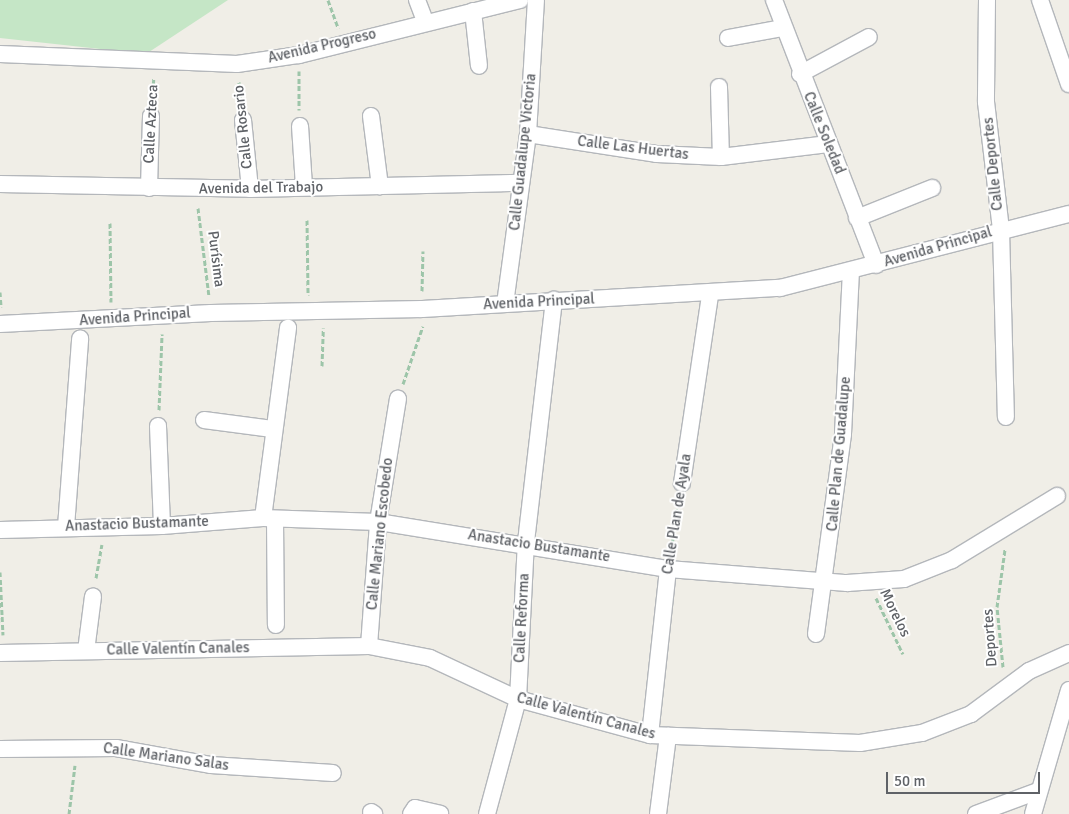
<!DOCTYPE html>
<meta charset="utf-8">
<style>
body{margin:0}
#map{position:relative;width:1069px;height:814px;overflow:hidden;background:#f0eee7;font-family:Signika,sans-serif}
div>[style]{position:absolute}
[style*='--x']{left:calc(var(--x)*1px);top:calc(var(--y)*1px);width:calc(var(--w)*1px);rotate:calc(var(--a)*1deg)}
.green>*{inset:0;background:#c5e6c6}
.path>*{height:3px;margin-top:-1.5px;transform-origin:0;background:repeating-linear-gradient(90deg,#9dc5a9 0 5px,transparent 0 7.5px)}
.roads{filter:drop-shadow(1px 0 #b4b7bb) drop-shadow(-1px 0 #b4b7bb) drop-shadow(0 1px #b4b7bb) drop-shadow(0 -1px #b4b7bb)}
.street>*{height:16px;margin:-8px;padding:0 8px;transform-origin:8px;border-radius:8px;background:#fff}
span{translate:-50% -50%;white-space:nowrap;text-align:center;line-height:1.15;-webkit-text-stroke:4px #fff;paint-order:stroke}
.street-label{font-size:15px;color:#5f6267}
.scale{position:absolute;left:886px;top:772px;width:154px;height:22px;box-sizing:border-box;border:2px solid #5f6267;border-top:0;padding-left:6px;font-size:15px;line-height:18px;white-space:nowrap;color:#5f6267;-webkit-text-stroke:4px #fff;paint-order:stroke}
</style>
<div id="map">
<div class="green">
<div style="clip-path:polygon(0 0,228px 0,146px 54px,0 38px)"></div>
</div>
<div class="path">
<div style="--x:328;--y:0;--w:30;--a:70"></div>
<div style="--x:299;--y:71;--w:39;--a:90"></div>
<div style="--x:239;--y:82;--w:22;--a:85"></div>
<div style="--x:152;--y:99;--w:21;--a:-85"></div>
<div style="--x:198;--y:208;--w:89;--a:82.9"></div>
<div style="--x:307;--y:220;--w:75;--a:89.2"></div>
<div style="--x:110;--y:223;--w:79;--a:89.3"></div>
<div style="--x:422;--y:291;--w:40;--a:-88.6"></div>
<div style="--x:0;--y:292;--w:15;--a:86"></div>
<div style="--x:322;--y:366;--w:38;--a:-88"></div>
<div style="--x:403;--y:384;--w:61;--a:-71"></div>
<div style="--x:159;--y:410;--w:76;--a:-87.7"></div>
<div style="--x:671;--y:551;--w:51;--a:-80.9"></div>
<div style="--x:0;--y:572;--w:63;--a:87.3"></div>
<div style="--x:96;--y:578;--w:34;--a:-80"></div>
<div style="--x:876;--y:598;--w:62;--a:64.3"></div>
<div style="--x:1003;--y:667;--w:60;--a:-95.7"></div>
<div style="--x:997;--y:607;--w:59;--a:-82.1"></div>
<div style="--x:69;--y:814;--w:49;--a:-83"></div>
</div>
<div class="roads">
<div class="street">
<div style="--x:417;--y:0;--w:22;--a:69"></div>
<div style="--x:774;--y:0;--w:284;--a:68.9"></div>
<div style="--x:987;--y:0;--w:102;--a:90.6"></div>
<div style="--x:986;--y:102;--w:129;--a:83.3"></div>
<div style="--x:1001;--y:230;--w:187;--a:88.5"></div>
<div style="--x:1040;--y:0;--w:89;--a:71"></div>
<div style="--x:473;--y:11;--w:55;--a:83.8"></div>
<div style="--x:728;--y:38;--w:56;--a:-10.3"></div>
<div style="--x:0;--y:54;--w:237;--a:2.4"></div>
<div style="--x:237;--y:64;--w:63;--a:-8.3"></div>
<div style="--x:299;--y:55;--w:228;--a:-14"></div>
<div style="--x:800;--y:74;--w:78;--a:-28.2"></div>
<div style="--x:719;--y:87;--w:70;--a:88.4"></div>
<div style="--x:371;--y:116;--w:71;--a:82.7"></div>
<div style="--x:243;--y:120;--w:69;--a:84.2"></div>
<div style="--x:300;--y:126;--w:61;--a:86.2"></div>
<div style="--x:528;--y:134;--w:131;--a:8.8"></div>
<div style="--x:657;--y:154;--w:64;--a:2.7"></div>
<div style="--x:721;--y:157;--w:108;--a:-6.9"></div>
<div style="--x:0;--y:184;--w:250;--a:1.1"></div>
<div style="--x:250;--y:189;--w:271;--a:-1.3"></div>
<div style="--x:149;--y:188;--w:72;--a:-88.4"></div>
<div style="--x:857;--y:218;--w:81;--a:-21.8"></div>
<div style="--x:505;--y:304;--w:172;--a:-82.3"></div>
<div style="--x:528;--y:134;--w:134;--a:-86.6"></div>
<div style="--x:0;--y:324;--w:211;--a:-3"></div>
<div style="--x:211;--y:313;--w:211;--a:-1.1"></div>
<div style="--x:422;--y:309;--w:359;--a:-3.4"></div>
<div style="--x:780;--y:288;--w:298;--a:-14.4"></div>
<div style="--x:204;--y:420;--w:69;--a:7.5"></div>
<div style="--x:158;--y:426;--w:100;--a:87.7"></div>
<div style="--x:682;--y:483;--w:190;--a:-81.5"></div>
<div style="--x:263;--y:518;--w:192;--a:-82.5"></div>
<div style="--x:275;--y:519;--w:106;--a:89.5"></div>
<div style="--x:66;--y:527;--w:189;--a:-85.7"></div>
<div style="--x:0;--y:530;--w:162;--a:-1.4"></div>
<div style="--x:162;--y:526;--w:101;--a:-4.5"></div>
<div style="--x:263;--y:518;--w:115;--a:2"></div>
<div style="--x:378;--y:522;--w:294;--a:9.2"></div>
<div style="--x:668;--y:569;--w:180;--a:4.5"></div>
<div style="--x:847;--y:583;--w:57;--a:-4"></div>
<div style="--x:904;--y:579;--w:52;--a:-21.6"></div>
<div style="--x:952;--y:560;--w:123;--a:-31.4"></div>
<div style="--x:816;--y:634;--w:202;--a:-82.3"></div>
<div style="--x:843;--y:434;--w:161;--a:-87.2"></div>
<div style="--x:369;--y:646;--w:124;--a:-85.8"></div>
<div style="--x:378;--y:522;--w:125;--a:-80.8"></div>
<div style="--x:86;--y:651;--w:55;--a:-82.7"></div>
<div style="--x:0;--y:653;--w:369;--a:-1.1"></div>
<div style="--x:369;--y:646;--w:62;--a:11.1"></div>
<div style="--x:430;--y:658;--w:97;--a:25"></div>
<div style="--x:518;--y:699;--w:137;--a:15.3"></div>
<div style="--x:650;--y:735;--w:210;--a:2.2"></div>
<div style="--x:860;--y:743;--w:63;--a:-9.2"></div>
<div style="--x:922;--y:733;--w:53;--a:-21.2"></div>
<div style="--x:971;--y:714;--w:72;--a:-36.6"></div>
<div style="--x:1029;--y:671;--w:44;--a:-24.2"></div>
<div style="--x:650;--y:735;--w:167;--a:-83.8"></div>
<div style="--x:0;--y:749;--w:116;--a:-0.5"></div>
<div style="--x:116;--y:748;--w:97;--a:10.1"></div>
<div style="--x:211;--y:765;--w:122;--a:3.8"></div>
<div style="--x:371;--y:812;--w:4;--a:34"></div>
<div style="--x:411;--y:814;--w:7;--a:-56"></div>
<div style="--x:415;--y:808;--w:26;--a:13"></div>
<div style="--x:487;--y:814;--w:119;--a:-74.9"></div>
<div style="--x:518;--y:699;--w:157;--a:-87.1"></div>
<div style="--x:526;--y:542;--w:244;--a:-83.4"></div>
<div style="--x:658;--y:814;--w:79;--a:-82.7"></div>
<div style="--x:976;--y:814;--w:66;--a:-20.4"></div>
<div style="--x:1033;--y:814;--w:129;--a:-73.8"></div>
</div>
</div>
<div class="street-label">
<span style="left:322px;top:46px;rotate:-13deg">Avenida Progreso</span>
<span style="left:151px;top:124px;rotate:-87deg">Calle Azteca</span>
<span style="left:243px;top:127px;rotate:-96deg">Calle Rosario</span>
<span style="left:824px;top:133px;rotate:68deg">Calle Soledad</span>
<span style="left:633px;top:148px;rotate:7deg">Calle Las Huertas</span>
<span style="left:523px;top:152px;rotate:-84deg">Calle Guadalupe Victoria</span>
<span style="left:993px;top:164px;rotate:-96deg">Calle Deportes</span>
<span style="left:261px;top:188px;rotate:-1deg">Avenida del Trabajo</span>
<span style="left:938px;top:247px;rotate:-16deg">Avenida Principal</span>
<span style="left:216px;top:259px;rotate:83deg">Purísima</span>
<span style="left:539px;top:302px;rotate:-3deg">Avenida Principal</span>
<span style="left:135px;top:317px;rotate:-4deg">Avenida Principal</span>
<span style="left:839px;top:454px;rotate:-85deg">Calle Plan de Guadalupe</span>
<span style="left:677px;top:514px;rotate:-81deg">Calle Plan de Ayala</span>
<span style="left:137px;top:524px;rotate:-2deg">Anastacio Bustamante</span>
<span style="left:380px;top:534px;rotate:-84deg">Calle Mariano Escobedo</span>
<span style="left:539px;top:546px;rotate:9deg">Anastacio Bustamante</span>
<span style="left:895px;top:613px;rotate:64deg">Morelos</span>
<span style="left:522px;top:618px;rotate:-87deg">Calle Reforma</span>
<span style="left:990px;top:638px;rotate:-94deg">Deportes</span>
<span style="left:178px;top:649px;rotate:-1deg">Calle Valentín Canales</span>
<span style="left:586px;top:716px;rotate:15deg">Calle Valentín Canales</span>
<span style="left:166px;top:757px;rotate:8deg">Calle Mariano Salas</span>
</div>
<div class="scale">50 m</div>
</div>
